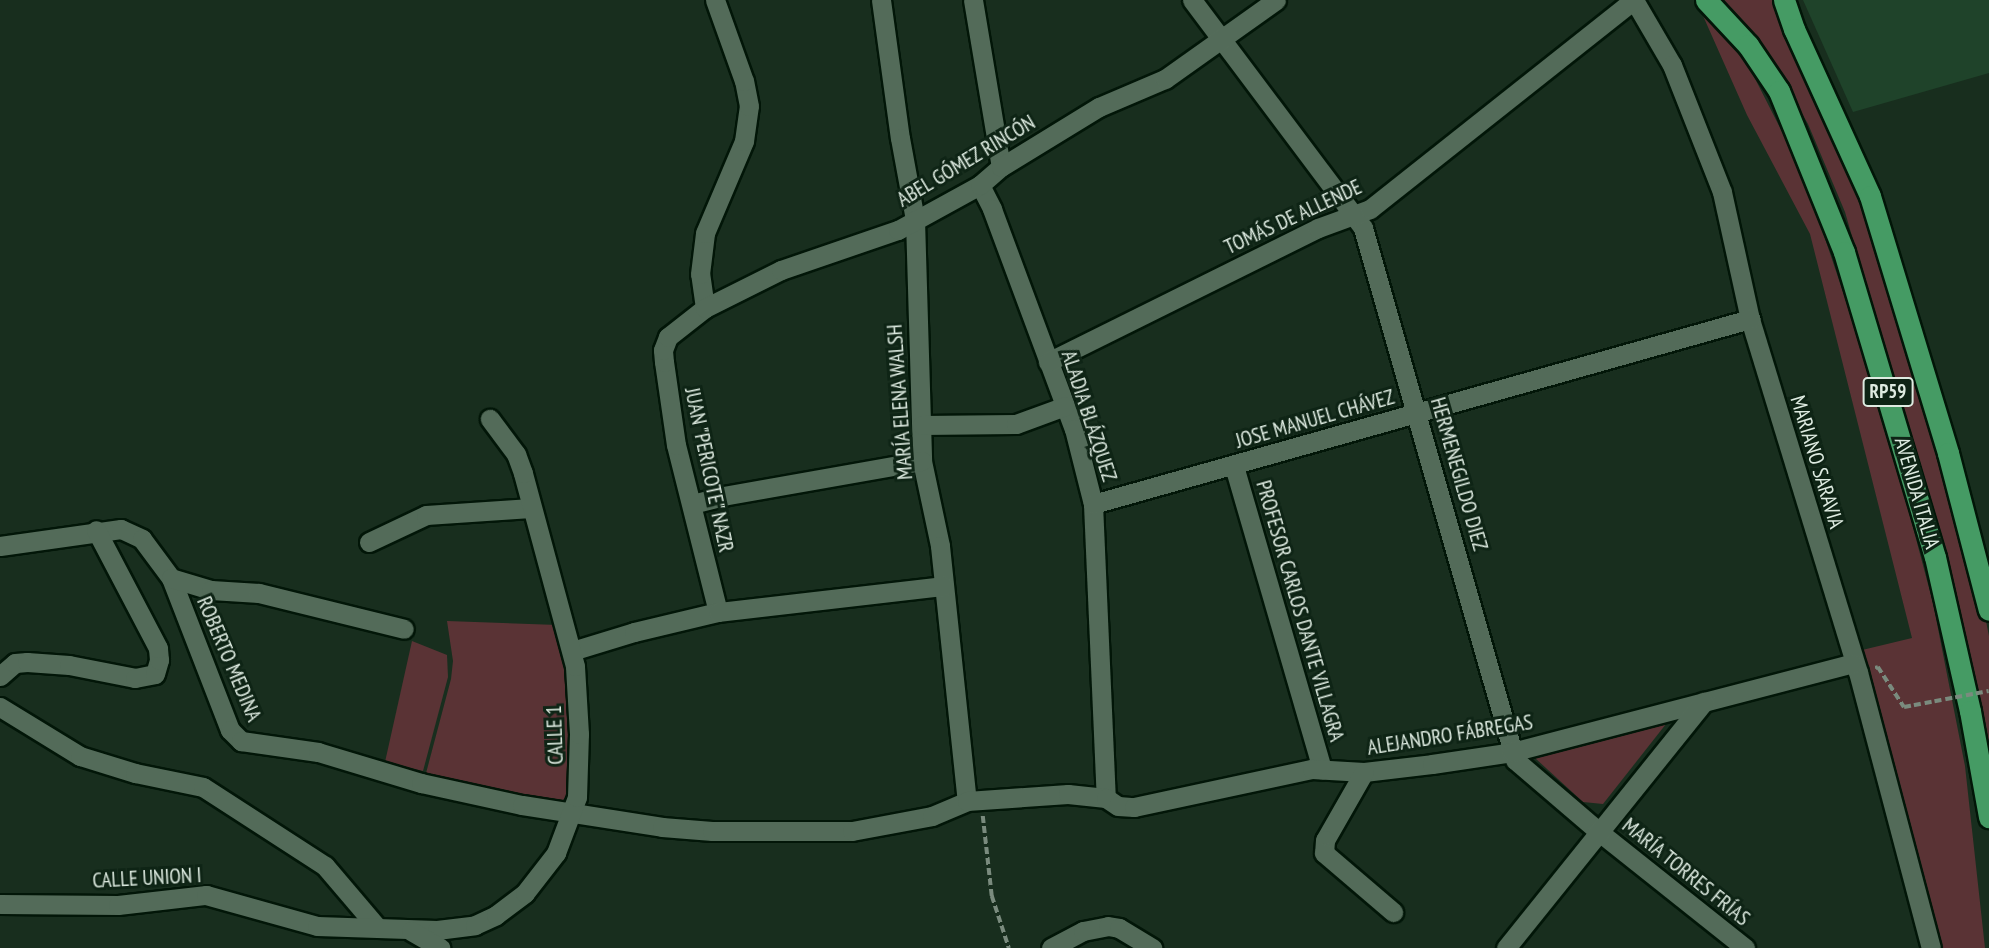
<!DOCTYPE html>
<meta charset="utf-8">
<style>
body{margin:0}
#map{position:relative;width:1989px;height:948px;overflow:hidden;background:#182e1e;font-family:"PT Sans Narrow",sans-serif}
div>[style]{position:absolute}
[style*='--x']{left:calc(var(--x)*1px);top:calc(var(--y)*1px);width:calc(var(--w)*1px);rotate:calc(var(--a)*1deg)}
.green>*{inset:0;background:#5a3335}
.building>*{inset:0;background:#1f432a}
.path>*{height:3.5px;margin-top:-1.75px;transform-origin:0;background:repeating-linear-gradient(90deg,#7a8b7e 0 7px,transparent 0 10.5px)}
.roads{filter:drop-shadow(2px 0 #021608) drop-shadow(-2px 0 #021608) drop-shadow(0 2px #021608) drop-shadow(0 -2px #021608)}
.street>*{height:19px;margin:-9.5px;padding:0 9.5px;transform-origin:9.5px;border-radius:9.5px;background:#536b59}
.primary>*{height:21px;margin:-10.5px;padding:0 10.5px;transform-origin:10.5px;border-radius:10.5px;background:#459b64}
.path-bridge>*{height:3.5px;margin-top:-1.75px;transform-origin:0;background:repeating-linear-gradient(90deg,#7a8b7e 0 7px,transparent 0 10.5px)}
span{translate:-50% -50%;white-space:nowrap;text-align:center;line-height:1.15;-webkit-text-stroke:6px #0e2415;paint-order:stroke}
.shield-label span{padding:2px 5px;background:#0e2415;border:2px solid;border-radius:5px;-webkit-text-stroke-width:0}
.shield-label{font-size:19px;color:#deebe1;font-weight:700}
.street-label{font-size:21px;color:#deebe1}
</style>
<div id="map">
<div class="green">
<div style="clip-path:polygon(1696px 0,1743px 55px,1803px 173px,1879px 399px,1933px 603px,1965px 766px,1985px 948px,1941px 948px,1858px 651px,1912px 638px,1810px 234px,1747px 115px)"></div>
<div style="clip-path:polygon(1719px 0,1779px 0,1880px 249px,1985px 616px,1989px 636px,1989px 754px,1981px 705px,1950px 577px,1845px 212px,1808px 124px,1759px 40px)"></div>
<div style="clip-path:polygon(447px 621px,558px 625px,573px 729px,568px 794px,563px 800px,554px 803px,425px 777px,451px 679px,453px 661px)"></div>
<div style="clip-path:polygon(412px 641px,447px 655px,448px 677px,423px 771px,385px 762px)"></div>
<div style="clip-path:polygon(1666px 724px,1603px 804px,1583px 802px,1535px 758px)"></div>
</div>
<div class="building">
<div style="clip-path:polygon(1803px 0,1989px 0,1989px 73px,1853px 112px)"></div>
</div>
<div class="path">
<div style="--x:1875;--y:668;--w:3;--a:-18"></div>
<div style="--x:1878;--y:667;--w:48;--a:57"></div>
<div style="--x:983;--y:816;--w:81;--a:83.6"></div>
<div style="--x:992;--y:896;--w:55;--a:71.9"></div>
</div>
<div class="roads">
<div class="street">
<div style="--x:881;--y:0;--w:139;--a:82.2"></div>
<div style="--x:900;--y:138;--w:83;--a:79.6"></div>
<div style="--x:915;--y:220;--w:241;--a:88.3"></div>
<div style="--x:922;--y:461;--w:87;--a:78"></div>
<div style="--x:940;--y:546;--w:256;--a:84"></div>
<div style="--x:973;--y:0;--w:169;--a:80.5"></div>
<div style="--x:1192;--y:0;--w:285;--a:53.1"></div>
<div style="--x:1363;--y:228;--w:553;--a:74.05"></div>
<div style="--x:1515;--y:760;--w:109;--a:40.5"></div>
<div style="--x:1598;--y:831;--w:188;--a:38.5"></div>
<div style="--x:1634;--y:0;--w:75;--a:59.7"></div>
<div style="--x:1672;--y:65;--w:136;--a:68.5"></div>
<div style="--x:1722;--y:192;--w:130;--a:77.6"></div>
<div style="--x:1750;--y:319;--w:369;--a:73"></div>
<div style="--x:1858;--y:672;--w:285;--a:75.2"></div>
<div style="--x:980;--y:185;--w:27;--a:63"></div>
<div style="--x:992;--y:209;--w:235;--a:69.6"></div>
<div style="--x:1074;--y:429;--w:77;--a:75.8"></div>
<div style="--x:1093;--y:504;--w:294;--a:87.5"></div>
<div style="--x:705;--y:308;--w:34;--a:-98"></div>
<div style="--x:700;--y:274;--w:41;--a:-83"></div>
<div style="--x:705;--y:233;--w:100;--a:-67"></div>
<div style="--x:744;--y:141;--w:35;--a:-82"></div>
<div style="--x:749;--y:106;--w:25;--a:-101"></div>
<div style="--x:744;--y:81;--w:86;--a:-109.7"></div>
<div style="--x:1048;--y:362;--w:301;--a:-26.4"></div>
<div style="--x:1318;--y:228;--w:55;--a:-20.1"></div>
<div style="--x:1370;--y:209;--w:337;--a:-38.4"></div>
<div style="--x:922;--y:425;--w:94;--a:-0.6"></div>
<div style="--x:1016;--y:424;--w:52;--a:-20.2"></div>
<div style="--x:1234;--y:466;--w:316;--a:73.8"></div>
<div style="--x:692;--y:504;--w:32;--a:-14"></div>
<div style="--x:723;--y:496;--w:202;--a:-10"></div>
<div style="--x:1093;--y:504;--w:683;--a:-15.73"></div>
<div style="--x:369;--y:542;--w:63;--a:-25.3"></div>
<div style="--x:426;--y:515;--w:105;--a:-3.8"></div>
<div style="--x:0;--y:546;--w:122;--a:-8"></div>
<div style="--x:121;--y:529;--w:23;--a:25"></div>
<div style="--x:142;--y:539;--w:49;--a:53.4"></div>
<div style="--x:171;--y:578;--w:163;--a:68.8"></div>
<div style="--x:230;--y:730;--w:16;--a:45"></div>
<div style="--x:241;--y:741;--w:78;--a:8.1"></div>
<div style="--x:318;--y:752;--w:108;--a:16.8"></div>
<div style="--x:421;--y:783;--w:103;--a:12.3"></div>
<div style="--x:522;--y:805;--w:142;--a:8.9"></div>
<div style="--x:662;--y:827;--w:50;--a:4.6"></div>
<div style="--x:712;--y:831;--w:140;--a:0"></div>
<div style="--x:852;--y:831;--w:81;--a:-10.6"></div>
<div style="--x:932;--y:816;--w:38;--a:-23"></div>
<div style="--x:967;--y:801;--w:101;--a:-4"></div>
<div style="--x:1068;--y:794;--w:38;--a:6"></div>
<div style="--x:1106;--y:798;--w:14;--a:34"></div>
<div style="--x:1118;--y:806;--w:16;--a:4"></div>
<div style="--x:1134;--y:807;--w:182;--a:-12.1"></div>
<div style="--x:1312;--y:769;--w:52;--a:3.3"></div>
<div style="--x:1364;--y:772;--w:68;--a:-6.7"></div>
<div style="--x:1432;--y:764;--w:81;--a:-8.5"></div>
<div style="--x:1512;--y:752;--w:352;--a:-14.6"></div>
<div style="--x:171;--y:578;--w:42;--a:16.7"></div>
<div style="--x:211;--y:590;--w:48;--a:3.6"></div>
<div style="--x:259;--y:593;--w:149;--a:13.9"></div>
<div style="--x:718;--y:612;--w:172;--a:-104.1"></div>
<div style="--x:676;--y:445;--w:84;--a:-98.2"></div>
<div style="--x:664;--y:362;--w:12;--a:-95"></div>
<div style="--x:663;--y:350;--w:14;--a:-69"></div>
<div style="--x:668;--y:337;--w:47;--a:-38.1"></div>
<div style="--x:705;--y:308;--w:85;--a:-26.6"></div>
<div style="--x:781;--y:270;--w:124;--a:-18.9"></div>
<div style="--x:898;--y:230;--w:94;--a:-28.8"></div>
<div style="--x:980;--y:185;--w:28;--a:-41"></div>
<div style="--x:1001;--y:167;--w:115;--a:-31.5"></div>
<div style="--x:1099;--y:107;--w:72;--a:-23"></div>
<div style="--x:1165;--y:79;--w:136;--a:-35.4"></div>
<div style="--x:572;--y:651;--w:65;--a:-17"></div>
<div style="--x:634;--y:632;--w:86;--a:-13.4"></div>
<div style="--x:718;--y:612;--w:227;--a:-6.6"></div>
<div style="--x:0;--y:676;--w:20;--a:-41"></div>
<div style="--x:15;--y:663;--w:12;--a:-5"></div>
<div style="--x:27;--y:662;--w:42;--a:4.1"></div>
<div style="--x:69;--y:665;--w:67;--a:11.1"></div>
<div style="--x:135;--y:678;--w:20;--a:-11"></div>
<div style="--x:155;--y:674;--w:15;--a:-74"></div>
<div style="--x:159;--y:660;--w:12;--a:-95"></div>
<div style="--x:158;--y:648;--w:133;--a:-117.7"></div>
<div style="--x:0;--y:707;--w:94;--a:31.5"></div>
<div style="--x:80;--y:756;--w:58;--a:17.2"></div>
<div style="--x:135;--y:773;--w:69;--a:11.6"></div>
<div style="--x:203;--y:787;--w:145;--a:32.9"></div>
<div style="--x:325;--y:866;--w:80;--a:49.6"></div>
<div style="--x:1364;--y:772;--w:78;--a:119.8"></div>
<div style="--x:1325;--y:840;--w:13;--a:94"></div>
<div style="--x:1324;--y:853;--w:91;--a:40.5"></div>
<div style="--x:0;--y:904;--w:118;--a:0.5"></div>
<div style="--x:118;--y:905;--w:89;--a:-6.5"></div>
<div style="--x:206;--y:895;--w:115;--a:15.6"></div>
<div style="--x:317;--y:926;--w:120;--a:1.9"></div>
<div style="--x:437;--y:930;--w:38;--a:-7"></div>
<div style="--x:475;--y:925;--w:23;--a:-25"></div>
<div style="--x:496;--y:915;--w:36;--a:-37"></div>
<div style="--x:525;--y:893;--w:51;--a:-52.2"></div>
<div style="--x:556;--y:853;--w:60;--a:-69.4"></div>
<div style="--x:577;--y:797;--w:63;--a:-88.2"></div>
<div style="--x:579;--y:734;--w:68;--a:-93.4"></div>
<div style="--x:575;--y:666;--w:200;--a:-105.1"></div>
<div style="--x:523;--y:473;--w:20;--a:-110"></div>
<div style="--x:516;--y:454;--w:44;--a:-126.6"></div>
<div style="--x:411;--y:931;--w:34;--a:30"></div>
<div style="--x:1051;--y:948;--w:36;--a:-28"></div>
<div style="--x:1083;--y:931;--w:25;--a:-11"></div>
<div style="--x:1108;--y:926;--w:11;--a:10"></div>
<div style="--x:1119;--y:928;--w:39;--a:31"></div>
<div style="--x:1506;--y:948;--w:316;--a:-51.2"></div>
</div>
<div class="primary">
<div style="--x:1706;--y:0;--w:62;--a:47"></div>
<div style="--x:1748;--y:45;--w:55;--a:56"></div>
<div style="--x:1779;--y:91;--w:174;--a:68"></div>
<div style="--x:1844;--y:252;--w:318;--a:73.4"></div>
<div style="--x:1935;--y:557;--w:158;--a:77.2"></div>
<div style="--x:1970;--y:711;--w:108;--a:79.8"></div>
<div style="--x:1784;--y:0;--w:31;--a:71"></div>
<div style="--x:1794;--y:29;--w:183;--a:65.5"></div>
<div style="--x:1870;--y:196;--w:269;--a:73.1"></div>
<div style="--x:1948;--y:453;--w:162;--a:75.4"></div>
</div>
</div>
<div class="path-bridge">
<div style="--x:1904;--y:707;--w:86;--a:-10.7"></div>
</div>
<div class="shield-label">
<span style="left:1888px;top:392px">RP59</span>
</div>
<div class="street-label">
<span style="left:966px;top:161px;rotate:-31deg">ABEL GÓMEZ RINCÓN</span>
<span style="left:1293px;top:217px;rotate:-25deg">TOMÁS DE ALLENDE</span>
<span style="left:900px;top:402px;rotate:-94deg">MARÍA ELENA WALSH</span>
<span style="left:1089px;top:416px;rotate:72deg">ALADIA BLÁZQUEZ</span>
<span style="left:1315px;top:419px;rotate:-16deg">JOSE MANUEL CHÁVEZ</span>
<span style="left:1817px;top:462px;rotate:73deg">MARIANO SARAVIA</span>
<span style="left:709px;top:470px;rotate:78deg">JUAN "PERICOTE" NAZR</span>
<span style="left:1459px;top:474px;rotate:74deg">HERMENEGILDO DIEZ</span>
<span style="left:1917px;top:493px;rotate:74deg">AVENIDA ITALIA</span>
<span style="left:1300px;top:611px;rotate:74deg">PROFESOR CARLOS DANTE VILLAGRA</span>
<span style="left:229px;top:659px;rotate:67deg">ROBERTO MEDINA</span>
<span style="left:555px;top:735px;rotate:-92deg">CALLE 1</span>
<span style="left:1450px;top:735px;rotate:-9deg">ALEJANDRO FÁBREGAS</span>
<span style="left:1686px;top:872px;rotate:39deg">MARÍA TORRES FRÍAS</span>
<span style="left:147px;top:878px;rotate:-3deg">CALLE UNION I</span>
</div>
</div>
